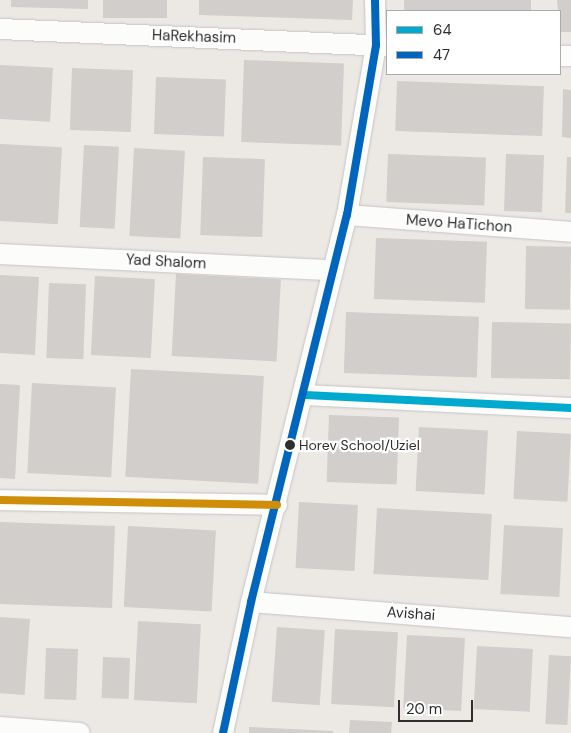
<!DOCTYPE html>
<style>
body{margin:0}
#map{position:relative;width:571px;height:733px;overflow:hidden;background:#ece8e4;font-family:"DM Sans",sans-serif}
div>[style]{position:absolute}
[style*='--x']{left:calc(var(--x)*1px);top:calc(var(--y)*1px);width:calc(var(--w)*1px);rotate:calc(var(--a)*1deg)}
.building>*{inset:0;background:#d1cecb;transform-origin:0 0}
.roads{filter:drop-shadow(0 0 1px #c5c4c5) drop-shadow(0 0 1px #c5c4c5)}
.minor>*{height:20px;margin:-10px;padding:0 10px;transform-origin:10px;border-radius:10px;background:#fcfcfb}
.bus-1>*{height:8px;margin:-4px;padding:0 4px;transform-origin:4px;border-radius:4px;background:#00a9ce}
.bus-2>*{height:8px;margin:-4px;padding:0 4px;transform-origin:4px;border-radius:4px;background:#0065bd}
.bus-3>*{height:8px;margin:-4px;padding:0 4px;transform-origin:4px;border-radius:4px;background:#cf8e09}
.dots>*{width:14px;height:14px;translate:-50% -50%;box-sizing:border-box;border:2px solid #fff;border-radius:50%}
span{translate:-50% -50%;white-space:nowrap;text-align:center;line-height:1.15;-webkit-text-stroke:4.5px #fff;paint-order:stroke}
.bus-label{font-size:14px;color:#2e2e2e}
.left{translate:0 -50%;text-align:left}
.street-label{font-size:15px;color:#2e2e2e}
.legend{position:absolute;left:386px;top:10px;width:175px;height:65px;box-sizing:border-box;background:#fff;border:1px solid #ababab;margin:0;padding:6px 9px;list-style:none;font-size:15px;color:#2e2e2e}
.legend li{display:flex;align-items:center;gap:10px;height:25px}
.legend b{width:25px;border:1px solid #ababab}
.scale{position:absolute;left:398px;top:700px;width:75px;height:22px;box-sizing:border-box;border:2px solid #2e2e2e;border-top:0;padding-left:6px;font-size:15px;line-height:18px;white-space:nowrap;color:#2e2e2e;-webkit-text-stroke:4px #fff;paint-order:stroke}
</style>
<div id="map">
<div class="building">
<i style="clip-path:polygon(11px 0,88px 0,88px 9px,11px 7px)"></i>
<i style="left:103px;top:0;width:64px;height:18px"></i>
<i style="clip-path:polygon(199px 0,353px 0,352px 20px,199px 15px)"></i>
<i style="left:404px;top:0;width:127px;height:11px"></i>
<i style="clip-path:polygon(557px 0,571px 0,571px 32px,560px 32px)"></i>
<i style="left:244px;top:60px;width:100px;height:82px;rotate:2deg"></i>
<i style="left:0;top:65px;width:53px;height:54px;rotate:3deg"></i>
<i style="left:72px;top:68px;width:61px;height:62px;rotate:2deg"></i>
<i style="left:156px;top:77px;width:70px;height:57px;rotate:2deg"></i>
<i style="left:397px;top:81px;width:147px;height:50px;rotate:2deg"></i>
<i style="clip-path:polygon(563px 89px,571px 90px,571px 138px,562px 137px)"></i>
<i style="left:0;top:144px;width:62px;height:77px;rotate:3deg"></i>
<i style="left:84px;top:145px;width:35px;height:82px;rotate:3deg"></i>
<i style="left:134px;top:148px;width:51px;height:88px;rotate:3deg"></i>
<i style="left:388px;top:154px;width:98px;height:48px;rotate:2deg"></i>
<i style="left:506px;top:154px;width:38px;height:57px;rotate:2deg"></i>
<i style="left:203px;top:157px;width:62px;height:78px;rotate:2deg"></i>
<i style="clip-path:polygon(567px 157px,571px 157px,571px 213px,565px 213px)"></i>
<i style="left:376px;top:238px;width:111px;height:61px;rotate:2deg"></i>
<i style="left:526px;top:246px;width:45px;height:63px;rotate:1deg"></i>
<i style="left:176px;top:274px;width:105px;height:82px;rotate:3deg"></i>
<i style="left:0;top:275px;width:39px;height:78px;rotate:3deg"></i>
<i style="left:95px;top:276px;width:60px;height:79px;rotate:3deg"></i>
<i style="left:49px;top:283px;width:37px;height:75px;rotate:2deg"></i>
<i style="left:346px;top:312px;width:133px;height:61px;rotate:2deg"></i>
<i style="left:492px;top:322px;width:79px;height:56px;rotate:1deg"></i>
<i style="left:131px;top:369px;width:133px;height:108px;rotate:3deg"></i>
<i style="left:32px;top:383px;width:84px;height:90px;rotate:3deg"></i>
<i style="clip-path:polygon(0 384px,20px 385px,15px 479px,0 478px)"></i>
<i style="left:329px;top:415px;width:70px;height:67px;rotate:2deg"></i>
<i style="left:419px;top:427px;width:69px;height:64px;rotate:3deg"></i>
<i style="left:517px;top:431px;width:54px;height:68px;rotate:3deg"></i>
<i style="left:299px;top:502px;width:59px;height:66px;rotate:3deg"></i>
<i style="left:377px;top:508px;width:115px;height:66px;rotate:3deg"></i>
<i style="left:0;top:522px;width:115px;height:82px;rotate:2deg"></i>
<i style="left:504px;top:525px;width:59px;height:69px;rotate:3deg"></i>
<i style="left:128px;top:526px;width:88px;height:81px;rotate:3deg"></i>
<i style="left:0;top:617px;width:30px;height:76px;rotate:4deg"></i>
<i style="left:138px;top:621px;width:63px;height:79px;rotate:3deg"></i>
<i style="left:277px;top:627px;width:48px;height:75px;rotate:4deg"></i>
<i style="left:335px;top:629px;width:63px;height:75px;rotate:3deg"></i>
<i style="left:407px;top:635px;width:58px;height:73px;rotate:3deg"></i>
<i style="left:477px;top:646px;width:56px;height:63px;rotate:3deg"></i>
<i style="left:46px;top:648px;width:32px;height:51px;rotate:2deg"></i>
<i style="left:549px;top:655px;width:22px;height:69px;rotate:3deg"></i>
<i style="left:103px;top:657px;width:27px;height:41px;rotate:2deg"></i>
<i style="clip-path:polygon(350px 720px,392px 722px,391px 733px,349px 733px)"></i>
<i style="clip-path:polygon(249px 727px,333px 731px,333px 733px,249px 733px)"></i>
</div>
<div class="roads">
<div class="minor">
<i style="--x:0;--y:29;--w:387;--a:2.5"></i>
<i style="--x:560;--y:56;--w:11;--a:0"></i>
<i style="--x:347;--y:215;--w:225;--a:4.3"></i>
<i style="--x:0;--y:254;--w:332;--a:2.8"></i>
<i style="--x:304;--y:395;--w:267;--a:2.8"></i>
<i style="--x:0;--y:500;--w:277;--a:1"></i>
<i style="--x:251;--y:602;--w:321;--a:4.5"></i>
<i style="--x:0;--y:727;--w:80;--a:4.3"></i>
<i style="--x:223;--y:733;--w:134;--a:-77.9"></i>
<i style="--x:251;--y:602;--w:399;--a:-76.1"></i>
<i style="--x:347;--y:215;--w:172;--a:-80.3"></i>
<i style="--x:376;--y:45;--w:45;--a:-91.3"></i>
</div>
</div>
<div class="bus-1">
<i style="--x:304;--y:395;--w:267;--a:2.8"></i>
</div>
<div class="bus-2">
<i style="--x:223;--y:733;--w:134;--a:-77.9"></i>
<i style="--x:251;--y:602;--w:399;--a:-76.1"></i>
<i style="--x:347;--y:215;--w:172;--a:-80.3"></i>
<i style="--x:376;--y:45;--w:45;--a:-91.3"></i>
</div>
<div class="bus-3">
<i style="--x:0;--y:500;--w:277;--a:1"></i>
</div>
<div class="dots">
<i style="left:290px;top:445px;background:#2e2e2e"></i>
</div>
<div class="bus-label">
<span class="left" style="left:299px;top:445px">Horev School/Uziel</span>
</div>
<div class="street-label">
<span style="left:194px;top:37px;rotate:2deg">HaRekhasim</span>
<span style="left:459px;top:224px;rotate:4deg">Mevo HaTichon</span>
<span style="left:166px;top:262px;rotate:3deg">Yad Shalom</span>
<span style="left:411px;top:614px;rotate:4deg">Avishai</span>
</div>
<ul class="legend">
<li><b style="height:6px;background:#00a9ce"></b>64</li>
<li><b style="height:6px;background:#0065bd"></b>47</li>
</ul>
<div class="scale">20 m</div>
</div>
